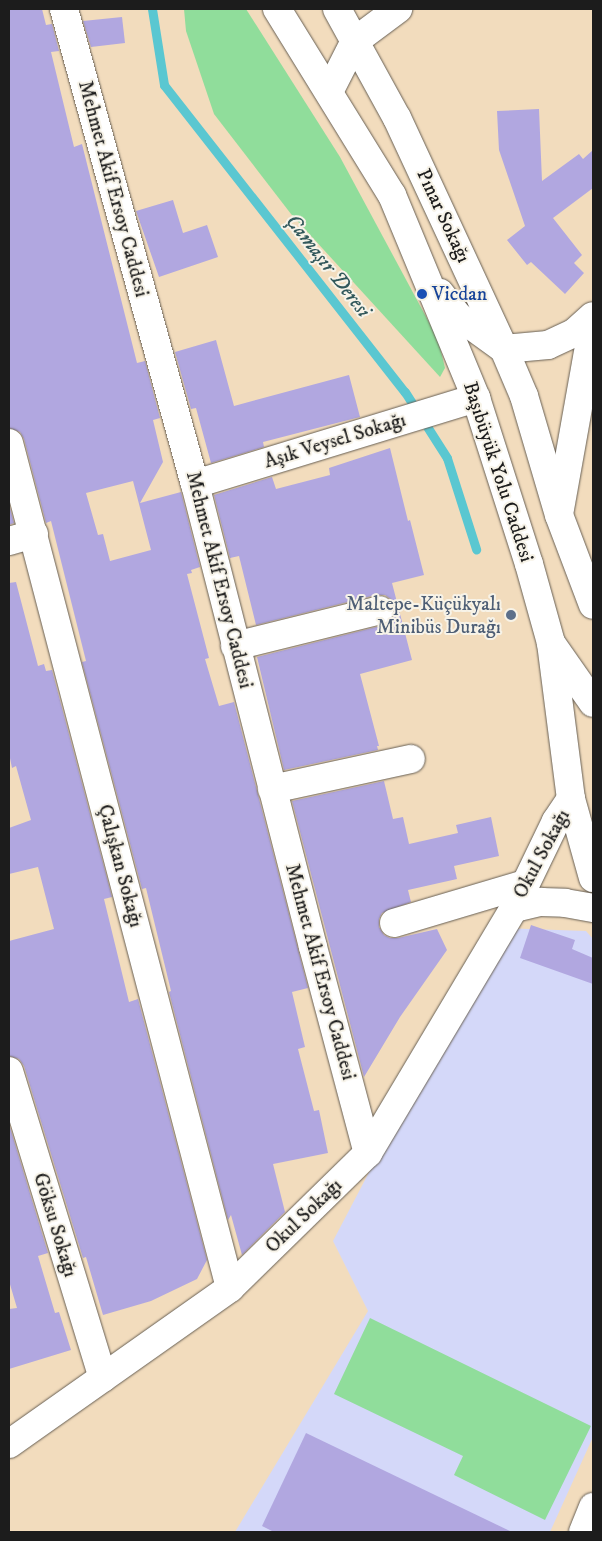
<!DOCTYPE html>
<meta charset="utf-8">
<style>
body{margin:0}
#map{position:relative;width:602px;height:1541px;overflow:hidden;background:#f2dcbd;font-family:"IM FELL DW Pica",serif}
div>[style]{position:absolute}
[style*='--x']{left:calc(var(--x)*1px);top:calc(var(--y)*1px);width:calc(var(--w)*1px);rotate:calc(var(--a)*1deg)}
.built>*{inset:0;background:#d4d8f9}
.green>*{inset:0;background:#90dd9b}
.stream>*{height:9px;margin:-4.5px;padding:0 4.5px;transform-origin:4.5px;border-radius:4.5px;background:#5ac7d1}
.building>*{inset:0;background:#b1a7e0}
.roads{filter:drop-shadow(0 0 1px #675f54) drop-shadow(0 0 1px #675f54)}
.minor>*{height:28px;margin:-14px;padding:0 14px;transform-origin:14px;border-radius:14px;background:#fff}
.major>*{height:28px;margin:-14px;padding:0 14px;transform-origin:14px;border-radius:14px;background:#fff}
.dots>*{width:14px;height:14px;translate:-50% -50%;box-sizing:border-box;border:2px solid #f7f3e8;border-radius:50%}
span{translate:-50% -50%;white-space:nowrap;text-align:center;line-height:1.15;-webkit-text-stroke:4px #f7f3e8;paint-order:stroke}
.street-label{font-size:20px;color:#1c1c1c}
.transit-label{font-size:20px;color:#164399}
.left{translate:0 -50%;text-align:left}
.service-label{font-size:20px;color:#4e5e75}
.right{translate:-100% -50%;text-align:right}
.water-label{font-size:21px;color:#32585b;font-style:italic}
.frame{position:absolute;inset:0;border:10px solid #1c1c1c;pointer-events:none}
</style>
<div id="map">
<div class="built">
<i style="clip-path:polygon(497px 928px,586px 931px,593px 939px,593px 1437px,550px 1532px,235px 1532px,368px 1311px,333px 1241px)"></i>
</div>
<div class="green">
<i style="clip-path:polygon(184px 9px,246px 9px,340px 157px,438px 339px,445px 368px,440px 377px,291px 214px,214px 114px,186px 31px)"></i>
<i style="clip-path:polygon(370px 1318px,591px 1426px,545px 1520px,454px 1475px,463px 1456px,334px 1394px)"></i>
</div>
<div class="stream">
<i style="--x:152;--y:9;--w:77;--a:81"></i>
<i style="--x:164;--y:85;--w:390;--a:51.9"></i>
<i style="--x:405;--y:392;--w:78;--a:57.5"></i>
<i style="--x:447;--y:458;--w:96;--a:72.3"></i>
</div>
<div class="building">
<i style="clip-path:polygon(evenodd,9px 9px,42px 9px,46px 25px,52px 24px,59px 51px,51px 52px,74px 147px,82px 144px,137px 363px,145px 361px,160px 418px,153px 420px,163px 462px,140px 503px,181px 492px,200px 567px,191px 570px,192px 573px,187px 574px,209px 658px,205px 659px,219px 706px,234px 702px,308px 988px,292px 992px,305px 1047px,298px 1049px,314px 1111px,319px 1110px,328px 1153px,273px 1164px,285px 1212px,242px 1255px,231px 1215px,228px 1220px,169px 992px,171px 991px,146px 888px,142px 889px,82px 662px,86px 661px,51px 521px,46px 523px,24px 439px,20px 432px,9px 428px,9px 9px,133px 481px,151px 550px,110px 561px,103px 534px,98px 535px,86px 493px,133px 481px)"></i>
<i style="clip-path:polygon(122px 17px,125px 43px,91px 47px,83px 21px)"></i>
<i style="clip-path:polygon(539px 109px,542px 181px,579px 154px,583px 159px,593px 150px,593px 188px,553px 218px,582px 255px,574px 263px,584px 273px,565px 294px,531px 262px,527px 265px,507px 240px,525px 226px,499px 150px,497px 111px)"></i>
<i style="clip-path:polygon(173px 200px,183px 233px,207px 225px,218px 257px,159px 277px,136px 211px)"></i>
<i style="clip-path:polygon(216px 340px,234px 406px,349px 375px,360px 417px,263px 442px,264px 447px,211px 463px,196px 408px,191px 409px,175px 352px)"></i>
<i style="clip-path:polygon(390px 448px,408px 521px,410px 520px,424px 575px,392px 583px,412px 660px,360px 674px,379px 746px,377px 746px,378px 750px,284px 770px,257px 657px,384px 625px,390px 622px,395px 615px,395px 606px,392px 600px,385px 595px,376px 595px,256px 625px,239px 556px,230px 558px,214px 495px,272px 477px,276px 489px,330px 475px,329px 468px)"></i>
<i style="clip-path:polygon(9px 504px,14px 523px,9px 525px)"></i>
<i style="clip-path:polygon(16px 582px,38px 666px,44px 664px,46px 671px,52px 670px,112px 897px,104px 899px,129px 1002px,138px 999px,207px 1260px,197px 1279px,151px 1301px,103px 1315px,86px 1257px,83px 1258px,24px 1066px,19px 1059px,9px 1056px,9px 941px,54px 929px,38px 867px,9px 874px,9px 828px,31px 820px,16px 766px,12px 768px,9px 753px,9px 583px)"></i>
<i style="clip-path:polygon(384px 781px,393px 819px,403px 817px,409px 844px,458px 833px,456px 825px,491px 817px,499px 856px,454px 866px,457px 879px,408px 890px,411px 902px,382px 913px,379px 919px,379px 927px,384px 935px,390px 938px,398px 938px,437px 929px,447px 950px,400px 1017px,364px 1077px,292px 801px)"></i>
<i style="clip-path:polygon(531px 925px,575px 940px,572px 949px,593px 958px,593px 984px,520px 958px)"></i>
<i style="clip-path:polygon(9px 1124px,48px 1253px,38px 1256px,55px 1313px,59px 1312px,71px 1350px,9px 1369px,9px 1309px,17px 1308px,9px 1281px)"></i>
<i style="clip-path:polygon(306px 1433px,512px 1532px,274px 1532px,262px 1526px)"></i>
</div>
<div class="roads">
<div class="minor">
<i style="--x:64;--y:9;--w:493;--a:74.6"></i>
<i style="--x:195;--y:484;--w:478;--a:75.7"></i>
<i style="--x:313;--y:947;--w:213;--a:75.1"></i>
<i style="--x:9;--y:443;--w:873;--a:75.34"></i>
<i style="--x:195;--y:484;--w:294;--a:-17"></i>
<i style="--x:9;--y:541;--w:26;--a:-16"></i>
<i style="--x:551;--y:643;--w:73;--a:55"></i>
<i style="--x:235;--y:646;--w:149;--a:-13.9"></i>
<i style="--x:272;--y:789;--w:142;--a:-12.2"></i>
<i style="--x:514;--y:908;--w:28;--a:-13"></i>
<i style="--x:541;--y:902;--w:24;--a:2"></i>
<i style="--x:565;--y:903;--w:28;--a:10"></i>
<i style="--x:394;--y:923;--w:137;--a:-16.6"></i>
<i style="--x:9;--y:1071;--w:321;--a:73"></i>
<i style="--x:9;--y:1444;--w:271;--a:-35.2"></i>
<i style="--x:230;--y:1288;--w:193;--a:-44.4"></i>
<i style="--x:368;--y:1153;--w:285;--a:-59.2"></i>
<i style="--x:514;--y:908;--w:97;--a:-64.2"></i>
<i style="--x:556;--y:821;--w:27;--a:-56"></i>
</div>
<div class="major">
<i style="--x:277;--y:9;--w:219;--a:58.3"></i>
<i style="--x:392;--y:195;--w:220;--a:67.5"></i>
<i style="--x:476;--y:398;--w:174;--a:72.3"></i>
<i style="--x:529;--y:564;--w:82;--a:74.4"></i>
<i style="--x:551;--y:643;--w:157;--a:82.7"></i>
<i style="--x:571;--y:799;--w:82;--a:74.4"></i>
<i style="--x:337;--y:9;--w:124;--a:61.2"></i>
<i style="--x:397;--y:118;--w:255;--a:65.1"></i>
<i style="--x:504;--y:349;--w:51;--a:66.9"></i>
<i style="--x:524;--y:396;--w:124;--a:73.6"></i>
<i style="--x:559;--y:515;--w:96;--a:69.3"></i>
<i style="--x:329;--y:92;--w:57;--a:-63"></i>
<i style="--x:355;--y:41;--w:54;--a:-36.7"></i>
<i style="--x:440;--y:293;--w:29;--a:52"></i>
<i style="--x:458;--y:316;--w:57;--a:35.7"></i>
<i style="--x:504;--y:349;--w:44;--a:-5.2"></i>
<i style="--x:548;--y:345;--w:29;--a:-25"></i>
<i style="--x:574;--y:333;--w:25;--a:-42"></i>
<i style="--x:560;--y:509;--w:188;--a:-79.9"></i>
<i style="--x:583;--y:1532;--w:27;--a:-68"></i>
</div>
</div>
<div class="dots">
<i style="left:422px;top:294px;background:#1a4fb4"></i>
<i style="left:511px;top:615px;background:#5c6f8a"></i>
</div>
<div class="street-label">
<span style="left:113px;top:189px;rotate:75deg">Mehmet Akif Ersoy Caddesi</span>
<span style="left:443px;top:216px;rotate:65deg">Pınar Sokağı</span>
<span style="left:335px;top:441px;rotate:-17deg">Aşık Veysel Sokağı</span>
<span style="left:498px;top:472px;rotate:72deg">Başıbüyük Yolu Caddesi</span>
<span style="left:219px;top:580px;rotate:76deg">Mehmet Akif Ersoy Caddesi</span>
<span style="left:542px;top:854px;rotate:-62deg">Okul Sokağı</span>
<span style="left:120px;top:866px;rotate:75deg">Çalışkan Sokağı</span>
<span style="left:320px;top:972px;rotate:75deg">Mehmet Akif Ersoy Caddesi</span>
<span style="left:304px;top:1216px;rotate:-44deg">Okul Sokağı</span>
<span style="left:55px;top:1225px;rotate:73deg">Göksu Sokağı</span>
</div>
<div class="transit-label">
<span class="left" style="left:432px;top:294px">Vicdan</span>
</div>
<div class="service-label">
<span class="right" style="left:501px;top:616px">Maltepe-Küçükyalı<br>Minibüs Durağı</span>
</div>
<div class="water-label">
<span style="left:328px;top:266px;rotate:52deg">Çamaşır Deresi</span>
</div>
<div class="frame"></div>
</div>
